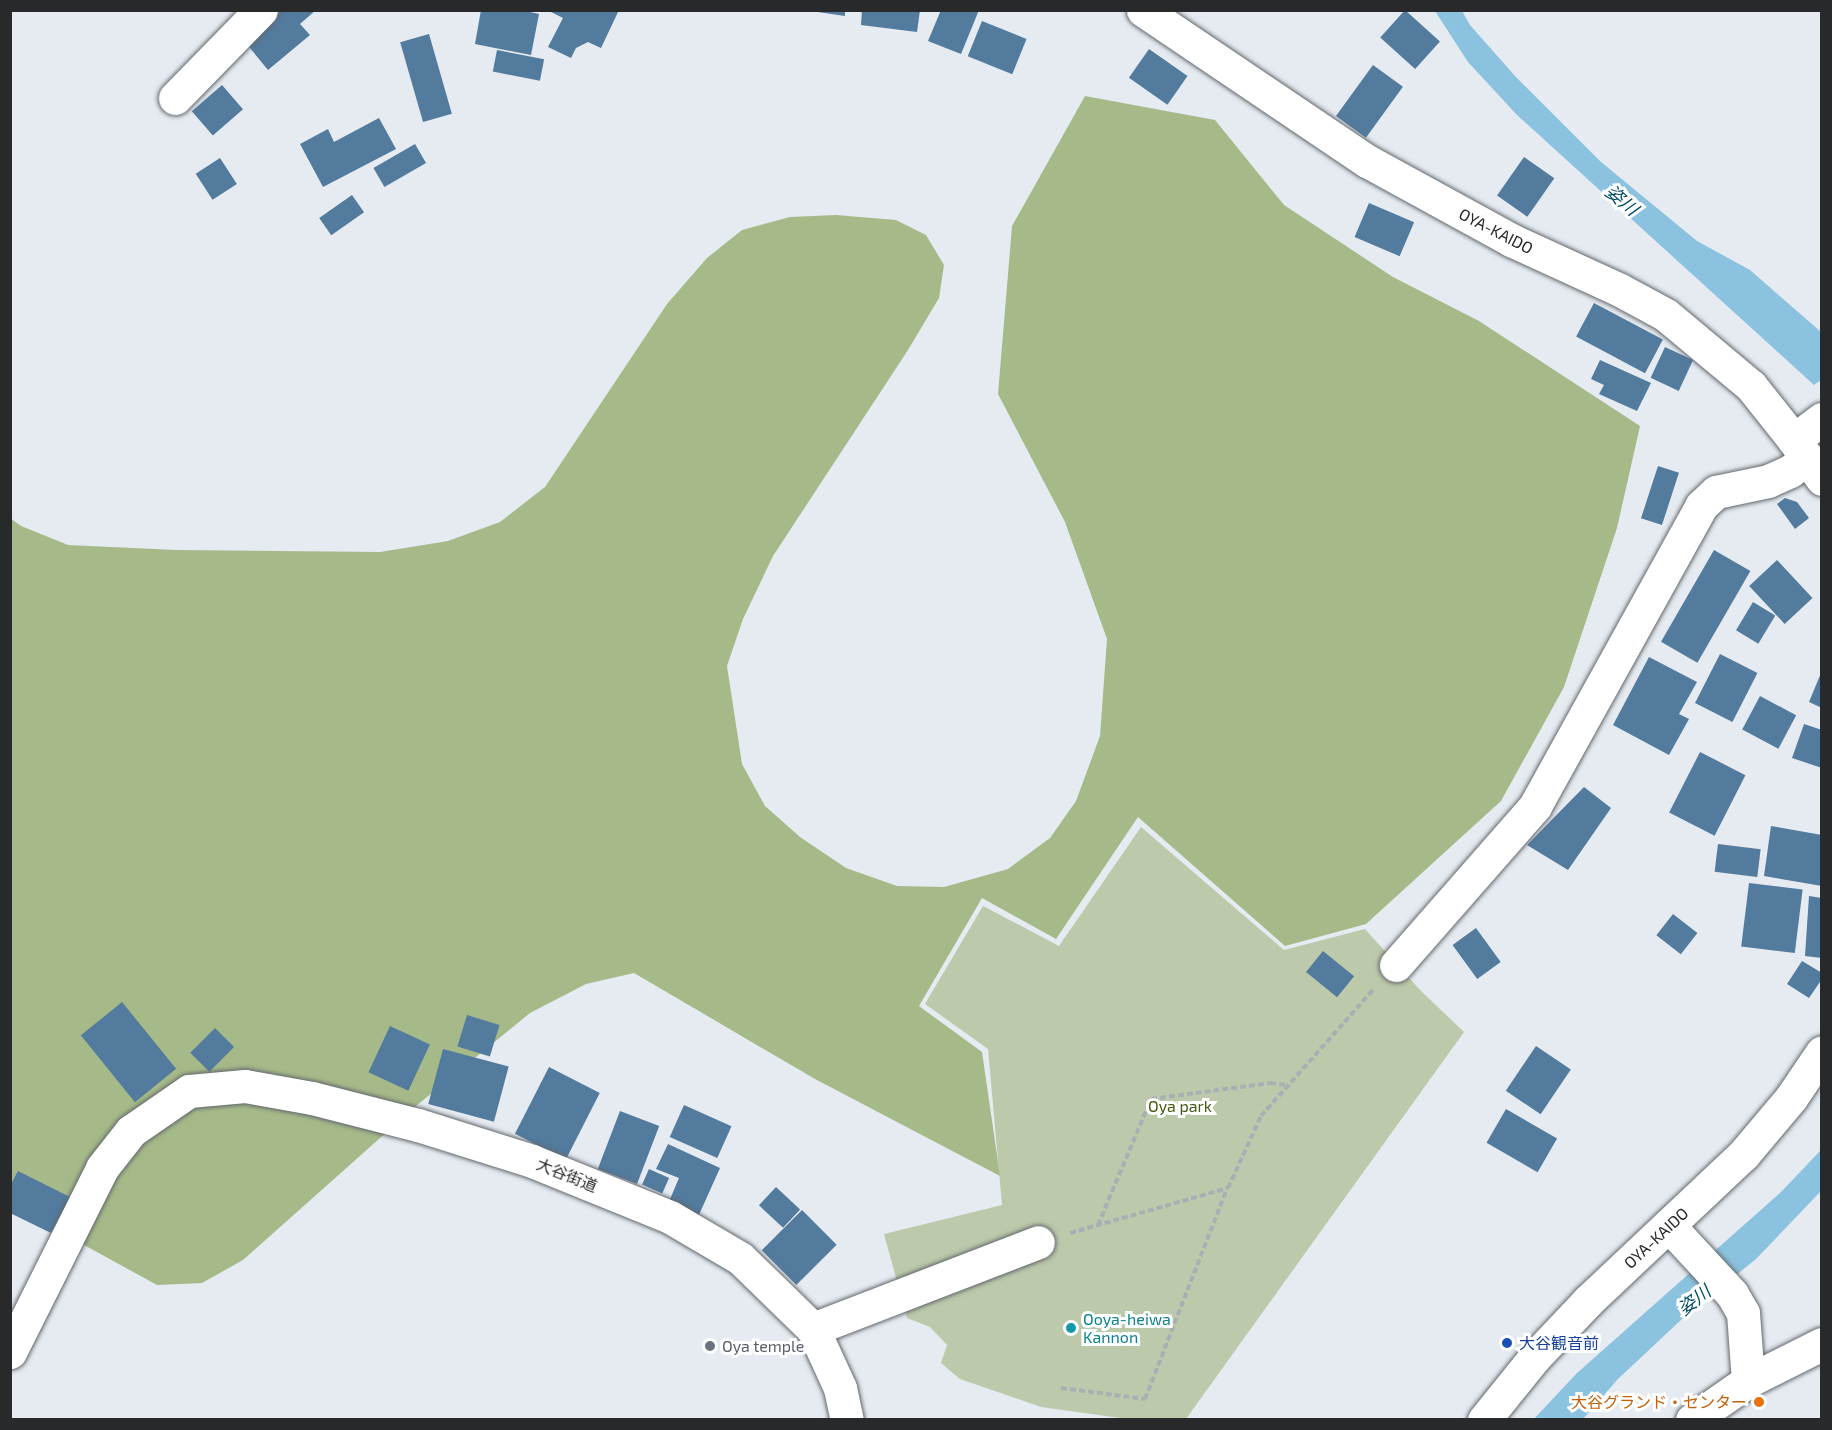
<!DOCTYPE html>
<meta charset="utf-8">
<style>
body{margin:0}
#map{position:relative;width:1832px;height:1430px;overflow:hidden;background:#e5ebf1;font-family:"Exo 2","Noto Sans JP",sans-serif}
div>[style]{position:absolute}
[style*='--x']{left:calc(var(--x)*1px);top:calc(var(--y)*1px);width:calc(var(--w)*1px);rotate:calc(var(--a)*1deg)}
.green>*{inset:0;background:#bcc9aa}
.forest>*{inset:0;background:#a6ba89}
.water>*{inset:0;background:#8bc2df}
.building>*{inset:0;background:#527b9e;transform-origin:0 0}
.path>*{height:4px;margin-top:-2px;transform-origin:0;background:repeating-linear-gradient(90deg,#aaafb4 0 6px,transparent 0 9px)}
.roads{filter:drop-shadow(0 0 2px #63686d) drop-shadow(0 0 2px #63686d)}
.minor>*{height:33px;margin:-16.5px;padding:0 16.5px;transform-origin:16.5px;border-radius:16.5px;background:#fff}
.major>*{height:33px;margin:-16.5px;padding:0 16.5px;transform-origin:16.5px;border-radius:16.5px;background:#fff}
.dots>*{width:16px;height:16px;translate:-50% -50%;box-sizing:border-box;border:3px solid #fff;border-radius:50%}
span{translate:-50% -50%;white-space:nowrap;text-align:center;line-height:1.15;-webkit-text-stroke:6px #fff;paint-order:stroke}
.street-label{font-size:16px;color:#27292b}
.park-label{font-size:16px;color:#455c12}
.culture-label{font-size:16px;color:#0d838f}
.left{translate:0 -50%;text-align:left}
.transit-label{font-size:16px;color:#164399}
.worship-label{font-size:16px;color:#5b616d}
.food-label{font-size:16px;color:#c56008}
.right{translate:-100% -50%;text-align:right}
.water-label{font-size:18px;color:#004c69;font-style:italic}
.frame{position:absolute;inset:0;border:12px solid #27292b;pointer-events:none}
</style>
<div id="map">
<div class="green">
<i style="clip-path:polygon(1141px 827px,1284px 950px,1365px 929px,1420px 990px,1464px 1032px,1186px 1419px,1127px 1419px,1041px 1407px,960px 1379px,941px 1363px,947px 1345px,930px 1327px,907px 1318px,884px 1234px,1002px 1205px,988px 1049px,925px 1004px,983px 906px,1059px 946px)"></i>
</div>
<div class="forest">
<i style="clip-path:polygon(1085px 96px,1215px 120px,1284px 205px,1393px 277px,1479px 321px,1640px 426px,1617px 528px,1564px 687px,1501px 801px,1366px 924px,1285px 946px,1138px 817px,1056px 939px,982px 898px,919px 1006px,982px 1052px,1000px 1176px,815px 1079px,634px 973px,586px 984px,530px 1013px,416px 1106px,243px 1260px,202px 1283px,157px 1285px,11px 1205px,10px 518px,21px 526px,68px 545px,176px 550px,380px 552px,448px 541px,500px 522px,545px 487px,667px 304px,707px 258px,742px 230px,790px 217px,836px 215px,896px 220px,926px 235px,944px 265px,939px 298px,908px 350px,773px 556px,743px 619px,727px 666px,742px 764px,765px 806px,800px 837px,846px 868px,897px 886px,944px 887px,1008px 869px,1050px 838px,1076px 801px,1100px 736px,1107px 639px,1065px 522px,998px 394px,1012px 226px)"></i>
</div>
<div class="water">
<i style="clip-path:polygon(1435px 11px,1462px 11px,1470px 25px,1515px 76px,1601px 162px,1697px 241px,1750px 270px,1821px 332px,1821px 380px,1814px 385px,1517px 115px,1468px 62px)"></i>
<i style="clip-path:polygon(1821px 1150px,1821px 1191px,1756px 1259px,1682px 1319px,1618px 1379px,1583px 1419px,1533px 1420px,1576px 1374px,1781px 1192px)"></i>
</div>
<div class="building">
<i style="clip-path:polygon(273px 10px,316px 10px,300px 24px,310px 35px,268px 70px,241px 37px)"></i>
<i style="clip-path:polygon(481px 10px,521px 10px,539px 14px,531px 55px,475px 44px)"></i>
<i style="clip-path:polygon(547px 10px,619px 10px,601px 48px,588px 42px,576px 48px,571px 58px,548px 47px,563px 18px)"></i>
<i style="clip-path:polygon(804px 10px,845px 10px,845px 16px)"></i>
<i style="clip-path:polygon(862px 10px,920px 10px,917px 32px,861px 25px)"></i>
<i style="clip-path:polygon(941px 10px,979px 10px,961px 54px,928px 41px)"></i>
<i style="left:1405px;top:10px;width:47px;height:37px;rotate:42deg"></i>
<i style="left:982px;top:21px;width:48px;height:38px;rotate:22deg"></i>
<i style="left:429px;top:34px;width:83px;height:30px;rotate:74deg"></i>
<i style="left:1149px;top:49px;width:47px;height:35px;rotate:35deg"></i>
<i style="left:497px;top:50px;width:48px;height:22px;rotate:11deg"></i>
<i style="left:1373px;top:65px;width:37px;height:63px;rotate:36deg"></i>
<i style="left:222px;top:85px;width:32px;height:40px;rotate:49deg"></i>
<i style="clip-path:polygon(379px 118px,396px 149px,323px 187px,300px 144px,328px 129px,334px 142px)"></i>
<i style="left:415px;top:144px;width:22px;height:48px;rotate:60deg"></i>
<i style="left:1524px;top:157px;width:37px;height:47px;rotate:35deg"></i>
<i style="left:220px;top:158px;width:31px;height:29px;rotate:57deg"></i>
<i style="left:352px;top:195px;width:21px;height:40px;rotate:55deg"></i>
<i style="left:1369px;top:203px;width:49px;height:37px;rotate:23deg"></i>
<i style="left:1594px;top:303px;width:78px;height:38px;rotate:28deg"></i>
<i style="left:1665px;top:347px;width:31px;height:34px;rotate:25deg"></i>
<i style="clip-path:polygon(1600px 360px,1651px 383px,1637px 411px,1599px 394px,1604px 385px,1591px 379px)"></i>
<i style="left:1658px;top:466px;width:22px;height:55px;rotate:18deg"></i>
<i style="clip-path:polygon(1785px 498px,1797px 502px,1809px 518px,1795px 529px,1777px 504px)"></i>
<i style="left:1714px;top:550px;width:42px;height:106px;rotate:30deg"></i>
<i style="left:1777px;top:560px;width:52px;height:38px;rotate:47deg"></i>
<i style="left:1753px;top:602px;width:26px;height:33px;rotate:31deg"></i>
<i style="left:1720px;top:654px;width:42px;height:55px;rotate:27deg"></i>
<i style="clip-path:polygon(1649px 657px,1697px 682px,1679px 714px,1689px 719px,1669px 755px,1613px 725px)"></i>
<i style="clip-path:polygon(1821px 673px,1822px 673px,1822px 708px,1809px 702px)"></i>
<i style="left:1760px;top:696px;width:41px;height:38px;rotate:28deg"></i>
<i style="clip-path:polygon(1804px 724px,1822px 730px,1822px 768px,1792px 758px)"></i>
<i style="left:1700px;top:752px;width:51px;height:68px;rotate:27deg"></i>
<i style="clip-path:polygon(1584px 787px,1611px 808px,1568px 870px,1527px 845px)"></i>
<i style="clip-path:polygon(1771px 826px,1822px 835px,1822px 886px,1764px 876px)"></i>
<i style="left:1718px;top:844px;width:43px;height:28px;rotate:7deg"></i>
<i style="left:1749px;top:883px;width:54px;height:64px;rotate:7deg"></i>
<i style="clip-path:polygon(1809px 896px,1822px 898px,1822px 958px,1805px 956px)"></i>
<i style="left:1673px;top:914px;width:31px;height:27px;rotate:38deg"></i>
<i style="left:1476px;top:928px;width:42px;height:29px;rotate:54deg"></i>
<i style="left:1323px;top:951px;width:40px;height:27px;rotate:39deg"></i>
<i style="clip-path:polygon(1802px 961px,1822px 973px,1822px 979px,1809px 998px,1787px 984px)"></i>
<i style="left:122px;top:1002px;width:86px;height:53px;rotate:51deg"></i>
<i style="left:467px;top:1015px;width:34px;height:33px;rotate:17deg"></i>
<i style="left:390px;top:1026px;width:44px;height:51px;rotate:25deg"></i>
<i style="left:215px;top:1028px;width:27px;height:35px;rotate:45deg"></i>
<i style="left:1536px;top:1046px;width:42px;height:54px;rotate:34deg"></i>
<i style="left:443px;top:1049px;width:68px;height:57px;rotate:15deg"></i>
<i style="left:549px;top:1067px;width:57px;height:75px;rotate:27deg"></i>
<i style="left:684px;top:1105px;width:52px;height:35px;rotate:24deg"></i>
<i style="left:1506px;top:1109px;width:59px;height:39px;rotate:30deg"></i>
<i style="left:620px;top:1111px;width:42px;height:62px;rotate:21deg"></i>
<i style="clip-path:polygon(668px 1144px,720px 1168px,698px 1217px,668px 1204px,679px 1178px,656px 1169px)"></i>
<i style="left:649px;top:1169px;width:22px;height:17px;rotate:24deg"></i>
<i style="clip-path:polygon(18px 1171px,70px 1197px,51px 1233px,10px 1213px,10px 1186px)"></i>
<i style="left:776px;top:1187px;width:33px;height:25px;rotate:43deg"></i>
<i style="left:802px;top:1210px;width:49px;height:57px;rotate:45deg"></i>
</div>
<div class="path">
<i style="--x:1098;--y:1225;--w:137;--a:-67.2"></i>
<i style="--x:1151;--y:1099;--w:120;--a:-7.7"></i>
<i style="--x:1270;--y:1083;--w:16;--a:7"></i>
<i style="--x:1070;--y:1233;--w:164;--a:-15.9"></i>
<i style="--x:1228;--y:1188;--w:79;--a:-65.4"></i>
<i style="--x:1261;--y:1116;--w:169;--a:-48.4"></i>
<i style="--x:1061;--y:1388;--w:85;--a:7.5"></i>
<i style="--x:1145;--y:1399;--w:225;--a:-68.7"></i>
</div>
<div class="roads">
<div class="minor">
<i style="--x:175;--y:98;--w:123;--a:-45.7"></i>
<i style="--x:1794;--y:440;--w:35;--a:-37"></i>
<i style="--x:1396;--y:965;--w:211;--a:-48.8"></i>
<i style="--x:1535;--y:806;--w:343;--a:-61"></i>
<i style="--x:1701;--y:506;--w:21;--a:-43"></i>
<i style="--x:1716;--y:492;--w:53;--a:-11.9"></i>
<i style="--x:1768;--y:481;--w:24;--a:-24"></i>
<i style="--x:1790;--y:471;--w:22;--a:-36"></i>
<i style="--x:1670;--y:1227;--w:91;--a:47.2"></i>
<i style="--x:1732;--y:1294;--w:22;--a:60"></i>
<i style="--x:1743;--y:1313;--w:68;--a:85.8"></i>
<i style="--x:1748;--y:1381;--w:83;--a:-26.6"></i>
<i style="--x:813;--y:1329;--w:241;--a:-21.1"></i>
<i style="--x:10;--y:1352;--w:206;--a:-63.4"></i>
<i style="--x:102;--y:1168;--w:47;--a:-51.9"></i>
<i style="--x:131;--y:1131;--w:70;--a:-34.6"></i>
<i style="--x:189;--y:1091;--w:56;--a:-5.1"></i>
<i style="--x:245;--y:1086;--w:68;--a:10.2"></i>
<i style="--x:312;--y:1098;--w:109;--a:14.3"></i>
<i style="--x:418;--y:1125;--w:120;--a:17.5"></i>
<i style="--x:532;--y:1161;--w:149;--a:22.1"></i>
<i style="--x:670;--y:1217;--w:81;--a:30.4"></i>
<i style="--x:740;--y:1258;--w:102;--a:44.2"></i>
<i style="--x:813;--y:1329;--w:65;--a:65.4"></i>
<i style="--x:840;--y:1388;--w:33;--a:78"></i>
<i style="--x:1692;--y:1420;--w:68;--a:-34.9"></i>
</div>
<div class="major">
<i style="--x:1143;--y:10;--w:270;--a:34"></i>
<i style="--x:1367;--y:161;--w:164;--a:28.7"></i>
<i style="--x:1511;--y:240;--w:120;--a:24.6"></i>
<i style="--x:1620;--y:290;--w:52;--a:28.5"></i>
<i style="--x:1666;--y:315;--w:111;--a:39.9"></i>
<i style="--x:1751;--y:386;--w:69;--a:51.5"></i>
<i style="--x:1794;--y:440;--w:48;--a:54.3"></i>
<i style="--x:1484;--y:1420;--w:80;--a:-51.1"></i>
<i style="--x:1534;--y:1358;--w:79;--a:-46.5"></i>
<i style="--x:1588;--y:1301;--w:213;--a:-43.3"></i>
<i style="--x:1743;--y:1155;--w:75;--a:-49.9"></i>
<i style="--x:1791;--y:1098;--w:55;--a:-56"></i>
</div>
</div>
<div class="dots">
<i style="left:1071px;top:1328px;background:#0f9aa8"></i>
<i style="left:1507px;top:1343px;background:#1a4fb4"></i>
<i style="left:710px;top:1346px;background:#6b7280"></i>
<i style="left:1759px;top:1402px;background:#e8710a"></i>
</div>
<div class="street-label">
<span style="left:1496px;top:231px;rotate:27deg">OYA-KAIDO</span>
<span style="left:567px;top:1175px;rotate:22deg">大谷街道</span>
<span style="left:1656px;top:1238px;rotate:-43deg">OYA-KAIDO</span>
</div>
<div class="park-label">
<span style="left:1180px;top:1106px">Oya park</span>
</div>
<div class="culture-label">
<span class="left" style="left:1083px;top:1328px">Ooya-heiwa<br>Kannon</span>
</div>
<div class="transit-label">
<span class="left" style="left:1519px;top:1343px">大谷観音前</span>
</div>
<div class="worship-label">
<span class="left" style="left:722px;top:1346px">Oya temple</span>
</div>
<div class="food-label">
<span class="right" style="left:1747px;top:1402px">大谷グランド・センター</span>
</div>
<div class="water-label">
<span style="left:1622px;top:200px;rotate:40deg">姿川</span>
<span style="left:1694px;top:1300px;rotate:-38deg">姿川</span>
</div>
<div class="frame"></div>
</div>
